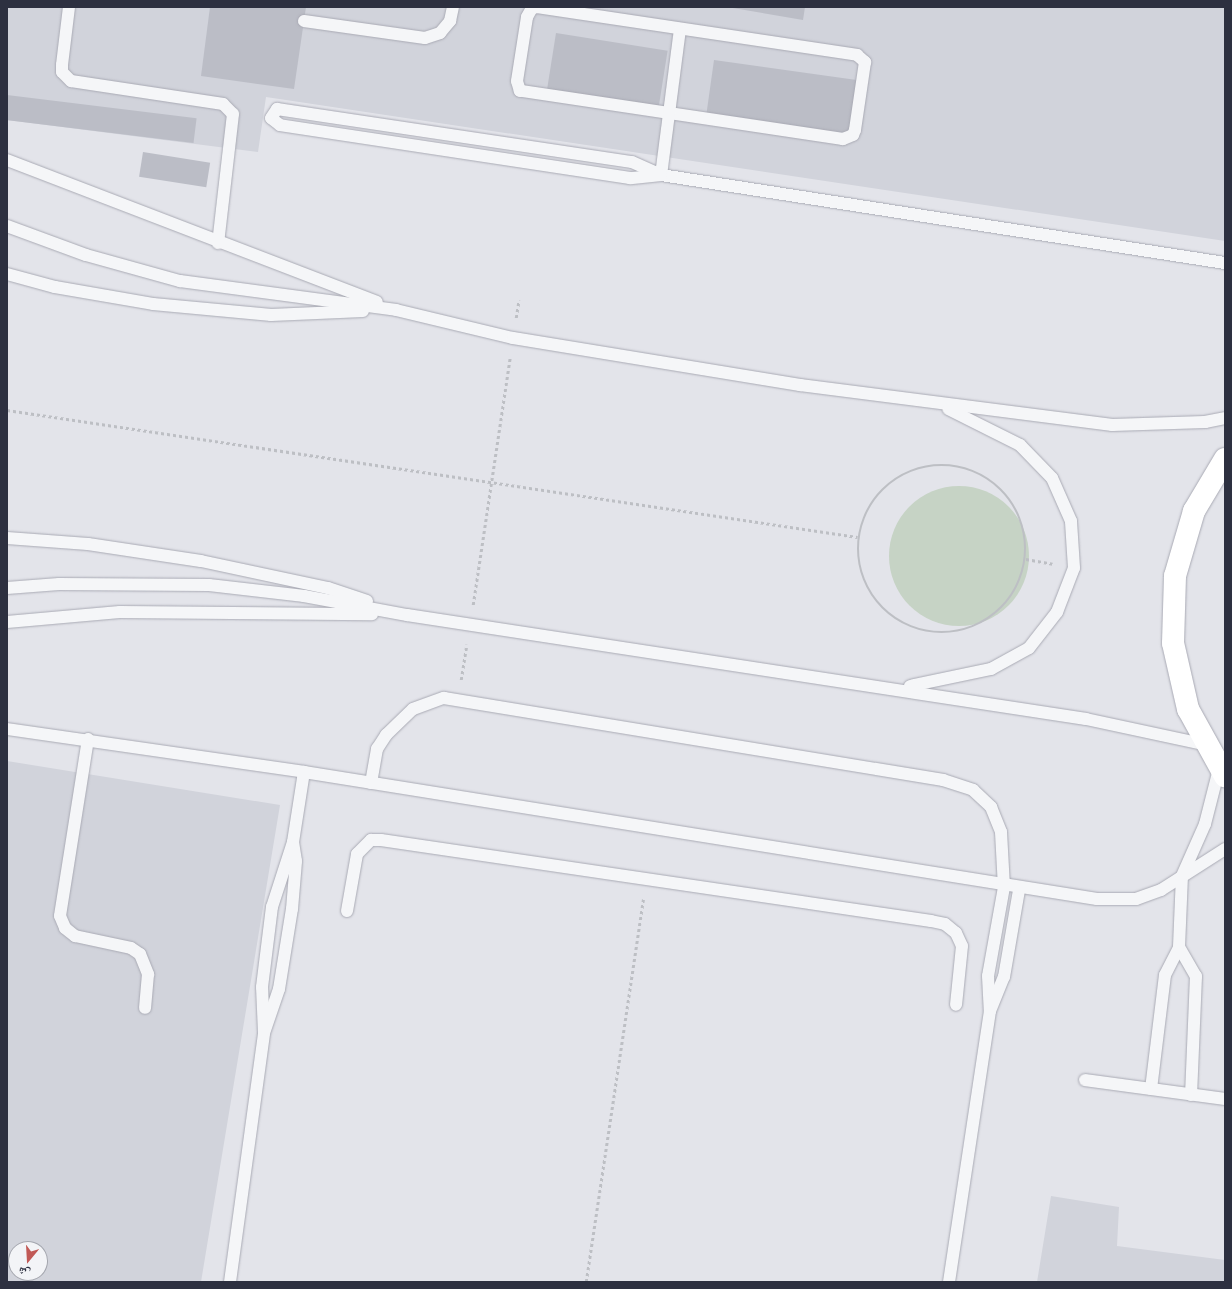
<!DOCTYPE html>
<meta charset="utf-8">
<style>
body{margin:0}
#map{position:relative;width:1232px;height:1289px;overflow:hidden;background:#e3e4ea;font-family:Figtree,"Noto Naskh Arabic",sans-serif}
div>[style]{position:absolute}
[style*='--x']{left:calc(var(--x)*1px);top:calc(var(--y)*1px);width:calc(var(--w)*1px);rotate:calc(var(--a)*1deg)}
.built>*{inset:0;background:#d1d3db}
.green>*{inset:0;background:#c6d3c5}
.round{border-radius:50%}
.building>*{inset:0;background:#bbbdc6;transform-origin:0 0}
.path>*{height:2.5px;margin-top:-1.25px;transform-origin:0;background:repeating-linear-gradient(90deg,#bdbfc4 0 3px,transparent 0 6px)}
.path>.ring{margin:-1.25px;padding:0;box-sizing:content-box;background:none;border:2.5px solid #bdbfc4;border-radius:50%}
.roads{filter:drop-shadow(0 0 1px #a9aab4) drop-shadow(0 0 1px #a9aab4)}
.lane>*{height:12px;margin:-6px;padding:0 6px;transform-origin:6px;border-radius:6px;background:#f5f6f8}
.primary>*{height:22px;margin:-11px;padding:0 11px;transform-origin:11px;border-radius:11px;background:#fff}
span{translate:-50% -50%;white-space:nowrap;text-align:center;line-height:1.15;-webkit-text-stroke:3px #f3f4f7;paint-order:stroke}
.frame{position:absolute;inset:0;border:8px solid #2d3040;pointer-events:none}
.north{position:absolute;left:8px;top:1241px;width:40px;height:40px;box-sizing:border-box;background:#f3f4f7;border:1px solid #a4a6ae;border-radius:50%;rotate:198deg;font-size:11px;font-weight:700;line-height:16px;text-align:center;color:#2d3040}
.north::after{content:'';display:block;margin:auto;width:14px;height:18px;background:#c15956;clip-path:polygon(50% 0,100% 100%,50% 72%,0 100%)}
</style>
<div id="map">
<div class="built">
<i style="clip-path:polygon(7px 7px,1225px 7px,1225px 241px,266px 97px,258px 152px,7px 120px)"></i>
<i style="clip-path:polygon(evenodd,7px 761px,280px 805px,201px 1282px,7px 1282px,7px 761px,16px 1249px,40px 1249px,40px 1273px,16px 1273px,16px 1249px)"></i>
<i style="clip-path:polygon(1051px 1196px,1119px 1207px,1117px 1246px,1225px 1260px,1225px 1282px,1037px 1282px)"></i>
</div>
<div class="green">
<i class="round" style="left:889px;top:486px;width:140px;height:140px"></i>
</div>
<div class="building">
<i style="clip-path:polygon(210px 7px,306px 7px,294px 89px,201px 76px)"></i>
<i style="clip-path:polygon(727px 7px,805px 7px,803px 20px)"></i>
<i style="left:556px;top:33px;width:113px;height:58px;rotate:9deg"></i>
<i style="left:714px;top:60px;width:144px;height:56px;rotate:8deg"></i>
<i style="left:7px;top:95px;width:191px;height:25px;rotate:7deg"></i>
<i style="left:143px;top:152px;width:68px;height:25px;rotate:9deg"></i>
</div>
<div class="path">
<i style="--x:516;--y:318;--w:18;--a:-81"></i>
<i style="--x:7;--y:410;--w:860;--a:8.49"></i>
<i class="ring" style="left:858px;top:465px;width:165.5px;height:165.5px"></i>
<i style="--x:1026;--y:559;--w:27;--a:10"></i>
<i style="--x:473;--y:605;--w:251;--a:-81.5"></i>
<i style="--x:461;--y:680;--w:36;--a:-81"></i>
<i style="--x:586;--y:1282;--w:387;--a:-81.5"></i>
</div>
<div class="roads">
<div class="lane">
<i style="--x:69;--y:7;--w:58;--a:96.9"></i>
<i style="--x:62;--y:65;--w:7;--a:90"></i>
<i style="--x:62;--y:72;--w:13;--a:45"></i>
<i style="--x:71;--y:81;--w:154;--a:8.6"></i>
<i style="--x:223;--y:104;--w:14;--a:45"></i>
<i style="--x:233;--y:114;--w:130;--a:96.6"></i>
<i style="--x:537;--y:7;--w:324;--a:8.5"></i>
<i style="--x:857;--y:55;--w:11;--a:41"></i>
<i style="--x:865;--y:62;--w:69;--a:98.4"></i>
<i style="--x:855;--y:130;--w:5;--a:112"></i>
<i style="--x:853;--y:135;--w:11;--a:158"></i>
<i style="--x:843;--y:139;--w:327;--a:-171.5"></i>
<i style="--x:520;--y:91;--w:10;--a:-107"></i>
<i style="--x:517;--y:81;--w:65;--a:-81.1"></i>
<i style="--x:527;--y:17;--w:10;--a:-61"></i>
<i style="--x:532;--y:8;--w:5;--a:-11"></i>
<i style="--x:304;--y:21;--w:122;--a:8"></i>
<i style="--x:425;--y:38;--w:16;--a:-18"></i>
<i style="--x:440;--y:33;--w:16;--a:-50"></i>
<i style="--x:450;--y:21;--w:14;--a:-78"></i>
<i style="--x:680;--y:29;--w:147;--a:97.4"></i>
<i style="--x:661;--y:175;--w:571;--a:8.87"></i>
<i style="--x:277;--y:109;--w:359;--a:8.5"></i>
<i style="--x:632;--y:162;--w:32;--a:24"></i>
<i style="--x:661;--y:175;--w:31;--a:174"></i>
<i style="--x:630;--y:178;--w:354;--a:-171.4"></i>
<i style="--x:280;--y:125;--w:11;--a:-142"></i>
<i style="--x:271;--y:118;--w:11;--a:-56"></i>
<i style="--x:7;--y:160;--w:396;--a:21"></i>
<i style="--x:7;--y:226;--w:84;--a:20.2"></i>
<i style="--x:86;--y:255;--w:98;--a:15.5"></i>
<i style="--x:180;--y:281;--w:218;--a:7.6"></i>
<i style="--x:396;--y:310;--w:120;--a:13.5"></i>
<i style="--x:513;--y:338;--w:291;--a:9.3"></i>
<i style="--x:800;--y:385;--w:315;--a:7.3"></i>
<i style="--x:1112;--y:425;--w:93;--a:-1.8"></i>
<i style="--x:1205;--y:422;--w:20;--a:-11"></i>
<i style="--x:7;--y:274;--w:50;--a:15.2"></i>
<i style="--x:55;--y:287;--w:99;--a:9.8"></i>
<i style="--x:153;--y:304;--w:119;--a:5.3"></i>
<i style="--x:271;--y:315;--w:92;--a:-2.5"></i>
<i style="--x:7;--y:538;--w:81;--a:4.2"></i>
<i style="--x:88;--y:544;--w:114;--a:8.6"></i>
<i style="--x:201;--y:561;--w:130;--a:12"></i>
<i style="--x:328;--y:588;--w:41;--a:18.4"></i>
<i style="--x:7;--y:588;--w:52;--a:-4.4"></i>
<i style="--x:59;--y:584;--w:150;--a:0.4"></i>
<i style="--x:209;--y:585;--w:96;--a:6.6"></i>
<i style="--x:304;--y:596;--w:105;--a:10.5"></i>
<i style="--x:407;--y:615;--w:687;--a:8.71"></i>
<i style="--x:1086;--y:719;--w:124;--a:12.1"></i>
<i style="--x:7;--y:622;--w:113;--a:-5.1"></i>
<i style="--x:120;--y:612;--w:252;--a:0.5"></i>
<i style="--x:910;--y:686;--w:83;--a:-11.9"></i>
<i style="--x:991;--y:669;--w:43;--a:-28.9"></i>
<i style="--x:1029;--y:648;--w:46;--a:-52.1"></i>
<i style="--x:1057;--y:612;--w:47;--a:-68.9"></i>
<i style="--x:1074;--y:568;--w:47;--a:-93.7"></i>
<i style="--x:1071;--y:521;--w:47;--a:-113.8"></i>
<i style="--x:1052;--y:478;--w:46;--a:-134.1"></i>
<i style="--x:1020;--y:445;--w:80;--a:-153.4"></i>
<i style="--x:7;--y:729;--w:300;--a:8.2"></i>
<i style="--x:304;--y:772;--w:803;--a:9.1"></i>
<i style="--x:1097;--y:899;--w:39;--a:0"></i>
<i style="--x:1136;--y:899;--w:27;--a:-20"></i>
<i style="--x:1161;--y:890;--w:76;--a:-32.6"></i>
<i style="--x:88;--y:739;--w:179;--a:99"></i>
<i style="--x:60;--y:916;--w:13;--a:67"></i>
<i style="--x:65;--y:928;--w:13;--a:39"></i>
<i style="--x:75;--y:936;--w:57;--a:12.1"></i>
<i style="--x:131;--y:948;--w:11;--a:34"></i>
<i style="--x:140;--y:954;--w:22;--a:68"></i>
<i style="--x:148;--y:974;--w:34;--a:95"></i>
<i style="--x:371;--y:783;--w:35;--a:-80"></i>
<i style="--x:377;--y:749;--w:17;--a:-57"></i>
<i style="--x:386;--y:735;--w:37;--a:-44"></i>
<i style="--x:413;--y:709;--w:33;--a:-20"></i>
<i style="--x:444;--y:698;--w:506;--a:9.33"></i>
<i style="--x:943;--y:780;--w:32;--a:18"></i>
<i style="--x:973;--y:790;--w:25;--a:43"></i>
<i style="--x:991;--y:807;--w:27;--a:68"></i>
<i style="--x:1001;--y:832;--w:55;--a:86.9"></i>
<i style="--x:1004;--y:887;--w:90;--a:100.2"></i>
<i style="--x:988;--y:976;--w:35;--a:87"></i>
<i style="--x:990;--y:1011;--w:274;--a:98.6"></i>
<i style="--x:347;--y:911;--w:58;--a:-80"></i>
<i style="--x:357;--y:854;--w:20;--a:-45"></i>
<i style="--x:371;--y:840;--w:10;--a:0"></i>
<i style="--x:381;--y:840;--w:556;--a:8.38"></i>
<i style="--x:931;--y:921;--w:14;--a:12"></i>
<i style="--x:945;--y:924;--w:14;--a:39"></i>
<i style="--x:956;--y:933;--w:14;--a:65"></i>
<i style="--x:962;--y:946;--w:59;--a:95.8"></i>
<i style="--x:1179;--y:947;--w:34;--a:60"></i>
<i style="--x:1196;--y:976;--w:119;--a:92.4"></i>
<i style="--x:990;--y:1011;--w:37;--a:-68"></i>
<i style="--x:1004;--y:977;--w:88;--a:-80.2"></i>
<i style="--x:264;--y:1032;--w:45;--a:-92.5"></i>
<i style="--x:262;--y:987;--w:81;--a:-82.9"></i>
<i style="--x:272;--y:907;--w:68;--a:-72.1"></i>
<i style="--x:293;--y:842;--w:71;--a:-81.1"></i>
<i style="--x:1085;--y:1080;--w:141;--a:7.7"></i>
<i style="--x:1151;--y:1089;--w:115;--a:-83"></i>
<i style="--x:1165;--y:975;--w:31;--a:-63"></i>
<i style="--x:1179;--y:947;--w:71;--a:-87.6"></i>
<i style="--x:1182;--y:876;--w:57;--a:-66.1"></i>
<i style="--x:1205;--y:824;--w:57;--a:-75.7"></i>
<i style="--x:230;--y:1282;--w:251;--a:-82.2"></i>
<i style="--x:264;--y:1033;--w:46;--a:-71.2"></i>
<i style="--x:279;--y:989;--w:81;--a:-80.8"></i>
<i style="--x:292;--y:909;--w:48;--a:-85.2"></i>
<i style="--x:296;--y:861;--w:19;--a:-99"></i>
</div>
<div class="primary">
<i style="--x:1225;--y:459;--w:61;--a:120.8"></i>
<i style="--x:1194;--y:511;--w:68;--a:106.3"></i>
<i style="--x:1175;--y:576;--w:67;--a:91.7"></i>
<i style="--x:1173;--y:643;--w:68;--a:77.2"></i>
<i style="--x:1188;--y:709;--w:77;--a:61.1"></i>
</div>
</div>
<div class="frame"></div>
<div class="north">ش</div>
</div>
